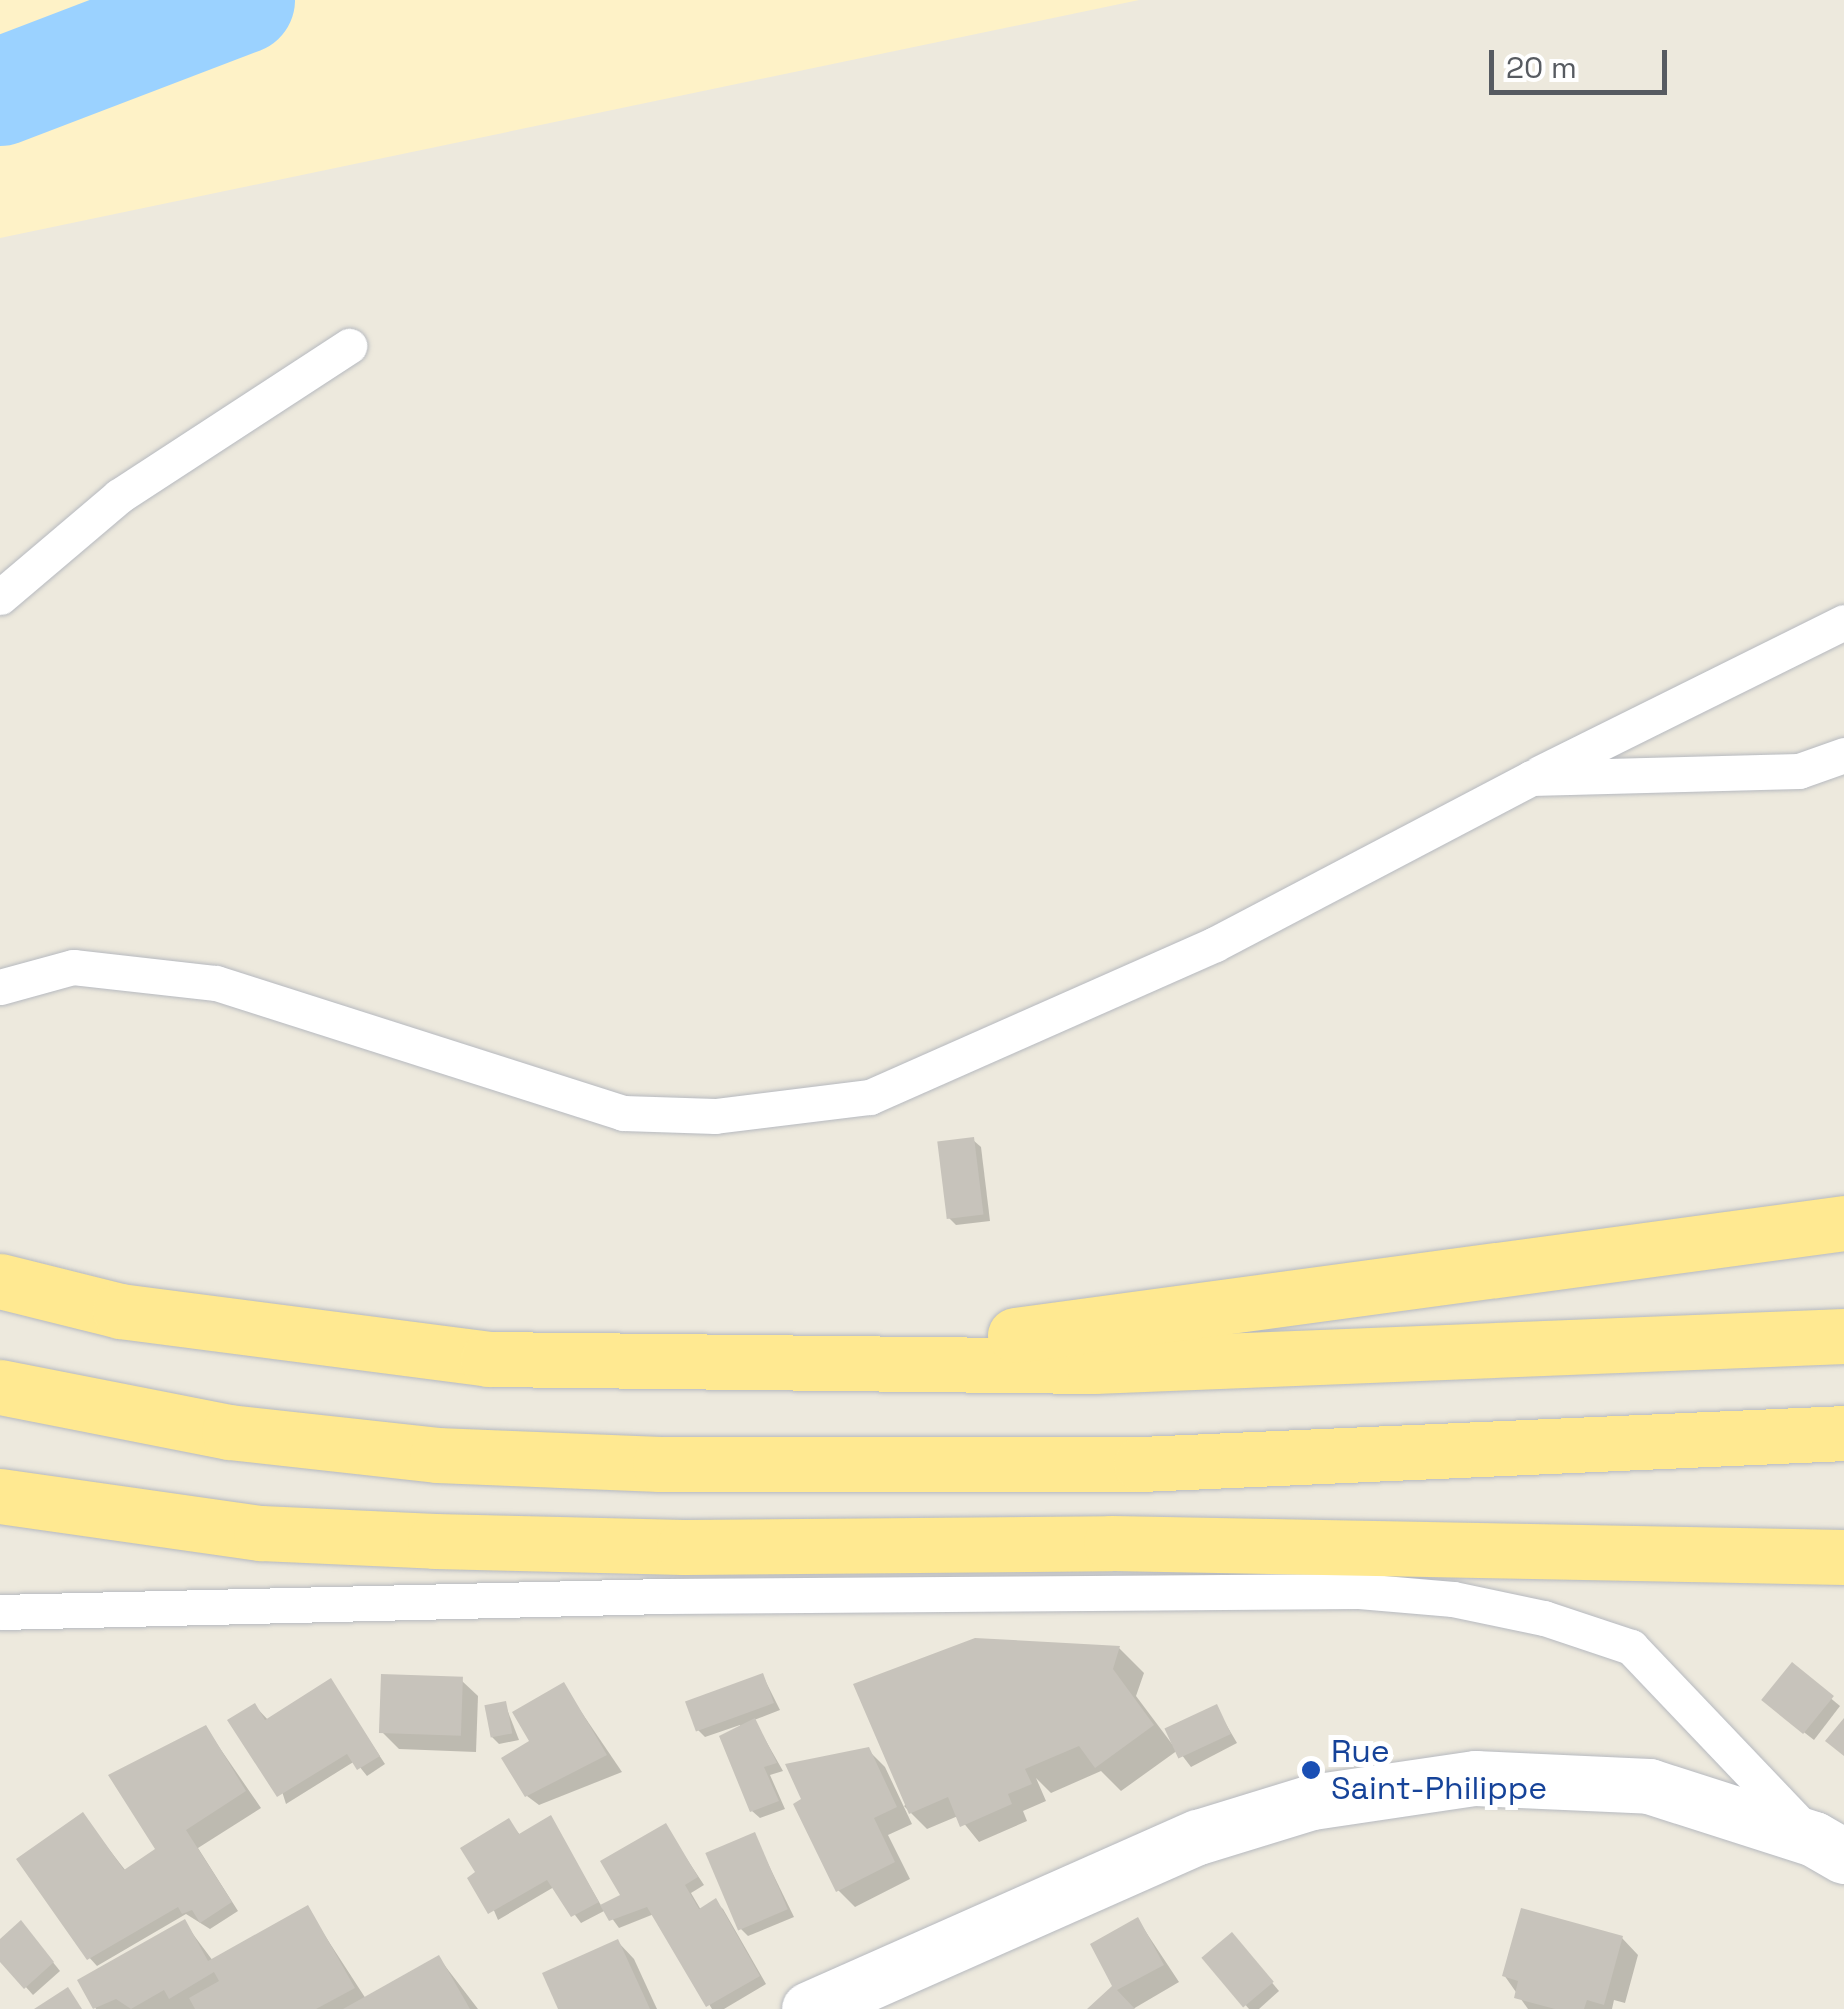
<!DOCTYPE html>
<style>
body{margin:0}
#map{position:relative;width:1844px;height:2009px;overflow:hidden;background:#ede9dd;font-family:"Space Grotesk",sans-serif}
div>[style]{position:absolute}
[style*='--x']{left:calc(var(--x)*1px);top:calc(var(--y)*1px);width:calc(var(--w)*1px);rotate:calc(var(--a)*1deg)}
.sand>*{inset:0;background:#fef2c7}
.shadow>*{inset:0;background:#0003}
.river>*{height:108px;margin:-54px;padding:0 54px;transform-origin:54px;border-radius:54px;background:#9bd2ff}
.building>*{inset:0;background:#c7c3bb;transform-origin:0 0}
.roads{filter:drop-shadow(0 0 2px #b6b9bf) drop-shadow(0 0 2px #b6b9bf)}
.service>*{height:35px;margin:-17.5px;padding:0 17.5px;transform-origin:17.5px;border-radius:17.5px;background:#fff}
.secondary>*{height:55px;margin:-27.5px;padding:0 27.5px;transform-origin:27.5px;border-radius:27.5px;background:#fff}
.trunk>*{height:55px;margin:-27.5px;padding:0 27.5px;transform-origin:27.5px;border-radius:27.5px;background:#ffe991}
.dots>*{width:28px;height:28px;translate:-50% -50%;box-sizing:border-box;border:5px solid #fff;border-radius:50%}
span{translate:-50% -50%;white-space:nowrap;text-align:center;line-height:1.15;-webkit-text-stroke:10px #fff;paint-order:stroke}
.transit-label{font-size:32px;color:#164399}
.left{translate:0 -50%;text-align:left}
.scale{position:absolute;left:1489px;top:50px;width:178px;height:45px;box-sizing:border-box;border:5px solid #575b61;border-top:0;padding-left:12px;font-size:30px;line-height:35px;white-space:nowrap;color:#575b61;-webkit-text-stroke:8px #fff;paint-order:stroke}
</style>
<div id="map">
<div class="sand">
<i style="clip-path:polygon(0 0,1139px 0,0 238px)"></i>
</div>
<div class="shadow">
<i style="clip-path:polygon(973px 1140px,981px 1147px,990px 1221px,956px 1225px,948px 1217px)"></i>
<i style="clip-path:polygon(1119px 1648px,1144px 1673px,1136px 1696px,1172px 1744px,1216px 1707px,1237px 1743px,1191px 1767px,1178px 1750px,1121px 1791px,1101px 1771px,1051px 1793px,1036px 1778px,1046px 1801px,1023px 1811px,1027px 1821px,979px 1842px,958px 1816px,927px 1829px,904px 1806px)"></i>
<i style="clip-path:polygon(1792px 1666px,1840px 1706px,1814px 1740px,1773px 1708px)"></i>
<i style="clip-path:polygon(763px 1676px,780px 1710px,754px 1720px,783px 1771px,770px 1775px,785px 1809px,760px 1818px,752px 1811px,740px 1725px,705px 1737px,697px 1729px)"></i>
<i style="clip-path:polygon(461px 1680px,478px 1696px,476px 1752px,399px 1749px,382px 1732px)"></i>
<i style="clip-path:polygon(331px 1682px,385px 1764px,367px 1776px,355px 1761px,286px 1804px,255px 1706px,269px 1721px)"></i>
<i style="clip-path:polygon(563px 1685px,622px 1772px,539px 1805px,527px 1796px)"></i>
<i style="clip-path:polygon(505px 1704px,519px 1740px,499px 1744px,491px 1736px)"></i>
<i style="clip-path:polygon(206px 1728px,261px 1808px,198px 1848px,238px 1911px,210px 1929px,186px 1914px,97px 1966px,77px 1944px,83px 1816px,129px 1875px,161px 1852px)"></i>
<i style="clip-path:polygon(868px 1750px,885px 1767px,912px 1824px,888px 1835px,910px 1879px,855px 1907px,838px 1890px,805px 1800px)"></i>
<i style="clip-path:polygon(550px 1818px,602px 1907px,624px 1896px,665px 1826px,704px 1885px,691px 1893px,701px 1910px,715px 1902px,723px 1909px,766px 1984px,724px 2009px,712px 2009px,654px 1914px,619px 1928px,606px 1910px,581px 1923px,554px 1887px,498px 1920px,478px 1873px,509px 1822px,521px 1836px)"></i>
<i style="clip-path:polygon(754px 1835px,794px 1917px,748px 1936px,740px 1928px)"></i>
<i style="clip-path:polygon(307px 1908px,366px 1999px,439px 1958px,478px 2009px,96px 2009px,81px 1981px,184px 1922px,213px 1961px)"></i>
<i style="clip-path:polygon(1138px 1920px,1179px 1982px,1133px 2009px,1091px 2009px,1115px 1987px)"></i>
<i style="clip-path:polygon(28px 1931px,60px 1971px,33px 1995px,0 1958px,0 1942px)"></i>
<i style="clip-path:polygon(1622px 1938px,1638px 1955px,1625px 2003px,1614px 2000px,1612px 2009px,1528px 2009px,1504px 1975px)"></i>
<i style="clip-path:polygon(618px 1942px,634px 1959px,657px 2009px,561px 2009px)"></i>
<i style="clip-path:polygon(1239px 1943px,1279px 1991px,1259px 2009px,1249px 2009px,1205px 1958px)"></i>
</div>
<div class="river">
<i style="--x:0;--y:92;--w:258;--a:-20.9"></i>
</div>
<div class="building">
<i style="left:974px;top:1137px;width:78px;height:37px;rotate:83deg"></i>
<i style="clip-path:polygon(975px 1638px,1120px 1646px,1113px 1669px,1154px 1725px,1095px 1768px,1079px 1746px,1025px 1769px,1032px 1784px,1008px 1794px,1012px 1804px,960px 1827px,948px 1797px,909px 1814px,853px 1684px)"></i>
<i style="left:1792px;top:1662px;width:54px;height:49px;rotate:39deg"></i>
<i style="left:763px;top:1673px;width:32px;height:83px;rotate:70deg"></i>
<i style="left:381px;top:1674px;width:82px;height:59px;rotate:2deg"></i>
<i style="clip-path:polygon(331px 1678px,380px 1756px,357px 1770px,347px 1754px,277px 1797px,227px 1720px,255px 1703px,265px 1720px)"></i>
<i style="clip-path:polygon(564px 1682px,607px 1755px,525px 1797px,501px 1758px,529px 1741px,512px 1712px)"></i>
<i style="left:506px;top:1701px;width:33px;height:22px;rotate:79deg"></i>
<i style="left:1217px;top:1704px;width:33px;height:58px;rotate:65deg"></i>
<i style="clip-path:polygon(755px 1718px,777px 1763px,764px 1767px,779px 1801px,750px 1812px,719px 1736px)"></i>
<i style="clip-path:polygon(1844px 1718px,1844px 1756px,1825px 1741px)"></i>
<i style="clip-path:polygon(206px 1725px,246px 1791px,186px 1830px,232px 1902px,200px 1923px,192px 1910px,182px 1914px,178px 1907px,87px 1960px,16px 1859px,83px 1812px,124px 1870px,155px 1849px,108px 1775px)"></i>
<i style="clip-path:polygon(869px 1747px,897px 1807px,874px 1818px,895px 1862px,836px 1892px,793px 1804px,801px 1799px,785px 1764px)"></i>
<i style="clip-path:polygon(551px 1815px,599px 1902px,571px 1917px,547px 1880px,488px 1914px,467px 1878px,475px 1872px,460px 1848px,509px 1818px,519px 1834px)"></i>
<i style="clip-path:polygon(666px 1823px,698px 1877px,685px 1885px,699px 1909px,716px 1898px,760px 1976px,706px 2007px,647px 1907px,609px 1921px,600px 1905px,620px 1895px,600px 1861px)"></i>
<i style="left:755px;top:1832px;width:84px;height:54px;rotate:67deg"></i>
<i style="clip-path:polygon(308px 1905px,355px 1988px,316px 2009px,195px 2009px,189px 1998px,219px 1981px,214px 1972px,169px 1999px,164px 1990px,131px 2009px,116px 1999px,93px 2009px,77px 1980px,185px 1919px,208px 1961px)"></i>
<i style="clip-path:polygon(1521px 1908px,1623px 1936px,1604px 2005px,1587px 2000px,1584px 2009px,1555px 2009px,1514px 1998px,1518px 1981px,1502px 1976px)"></i>
<i style="clip-path:polygon(1138px 1917px,1164px 1965px,1117px 1990px,1135px 2009px,1087px 2009px,1112px 1986px,1090px 1944px)"></i>
<i style="clip-path:polygon(21px 1920px,54px 1962px,24px 1989px,0 1962px,0 1939px)"></i>
<i style="left:1232px;top:1932px;width:65px;height:40px;rotate:50deg"></i>
<i style="clip-path:polygon(618px 1939px,650px 2009px,558px 2009px,542px 1973px)"></i>
<i style="clip-path:polygon(439px 1955px,470px 2009px,343px 2009px)"></i>
<i style="clip-path:polygon(68px 1987px,82px 2009px,34px 2009px)"></i>
</div>
<div class="roads">
<div class="service">
<i style="--x:0;--y:597;--w:156;--a:-40.3"></i>
<i style="--x:119;--y:496;--w:275;--a:-33.1"></i>
<i style="--x:1540;--y:773;--w:339;--a:-26.4"></i>
<i style="--x:0;--y:987;--w:76;--a:-15.3"></i>
<i style="--x:73;--y:967;--w:144;--a:6.4"></i>
<i style="--x:216;--y:983;--w:427;--a:17.7"></i>
<i style="--x:623;--y:1113;--w:92;--a:1.9"></i>
<i style="--x:715;--y:1116;--w:156;--a:-7"></i>
<i style="--x:870;--y:1097;--w:377;--a:-23.9"></i>
<i style="--x:1215;--y:944;--w:357;--a:-27.7"></i>
<i style="--x:1531;--y:778;--w:268;--a:-1.5"></i>
<i style="--x:1799;--y:771;--w:48;--a:-19.6"></i>
<i style="--x:0;--y:1612;--w:666;--a:-1.38"></i>
<i style="--x:666;--y:1596;--w:693;--a:-0.41"></i>
<i style="--x:1359;--y:1591;--w:94;--a:4.9"></i>
<i style="--x:1453;--y:1599;--w:93;--a:11.8"></i>
<i style="--x:1544;--y:1618;--w:92;--a:18.4"></i>
<i style="--x:1631;--y:1647;--w:255;--a:46.4"></i>
</div>
<div class="secondary">
<i style="--x:809;--y:2009;--w:425;--a:-23.9"></i>
<i style="--x:1198;--y:1837;--w:119;--a:-17.1"></i>
<i style="--x:1312;--y:1802;--w:165;--a:-8.4"></i>
<i style="--x:1475;--y:1778;--w:174;--a:2.6"></i>
<i style="--x:1649;--y:1786;--w:173;--a:17.8"></i>
<i style="--x:1814;--y:1839;--w:34;--a:30"></i>
</div>
<div class="trunk">
<i style="--x:0;--y:1281;--w:124;--a:14"></i>
<i style="--x:120;--y:1311;--w:371;--a:7.4"></i>
<i style="--x:488;--y:1359;--w:606;--a:0.66"></i>
<i style="--x:1094;--y:1366;--w:751;--a:-2.29"></i>
<i style="--x:1015;--y:1335;--w:837;--a:-7.69"></i>
<i style="--x:0;--y:1387;--w:233;--a:11.1"></i>
<i style="--x:229;--y:1432;--w:209;--a:6.3"></i>
<i style="--x:437;--y:1455;--w:223;--a:2.3"></i>
<i style="--x:660;--y:1464;--w:481;--a:0"></i>
<i style="--x:1141;--y:1464;--w:704;--a:-2.52"></i>
<i style="--x:0;--y:1496;--w:264;--a:8.1"></i>
<i style="--x:261;--y:1533;--w:174;--a:2.6"></i>
<i style="--x:435;--y:1541;--w:249;--a:1.4"></i>
<i style="--x:684;--y:1547;--w:427;--a:-0.5"></i>
<i style="--x:1111;--y:1543;--w:733;--a:1.09"></i>
</div>
</div>
<div class="dots">
<i style="left:1311px;top:1770px;background:#1a4fb4"></i>
</div>
<div class="transit-label">
<span class="left" style="left:1331px;top:1770px">Rue<br>Saint-Philippe</span>
</div>
<div class="scale">20 m</div>
</div>
